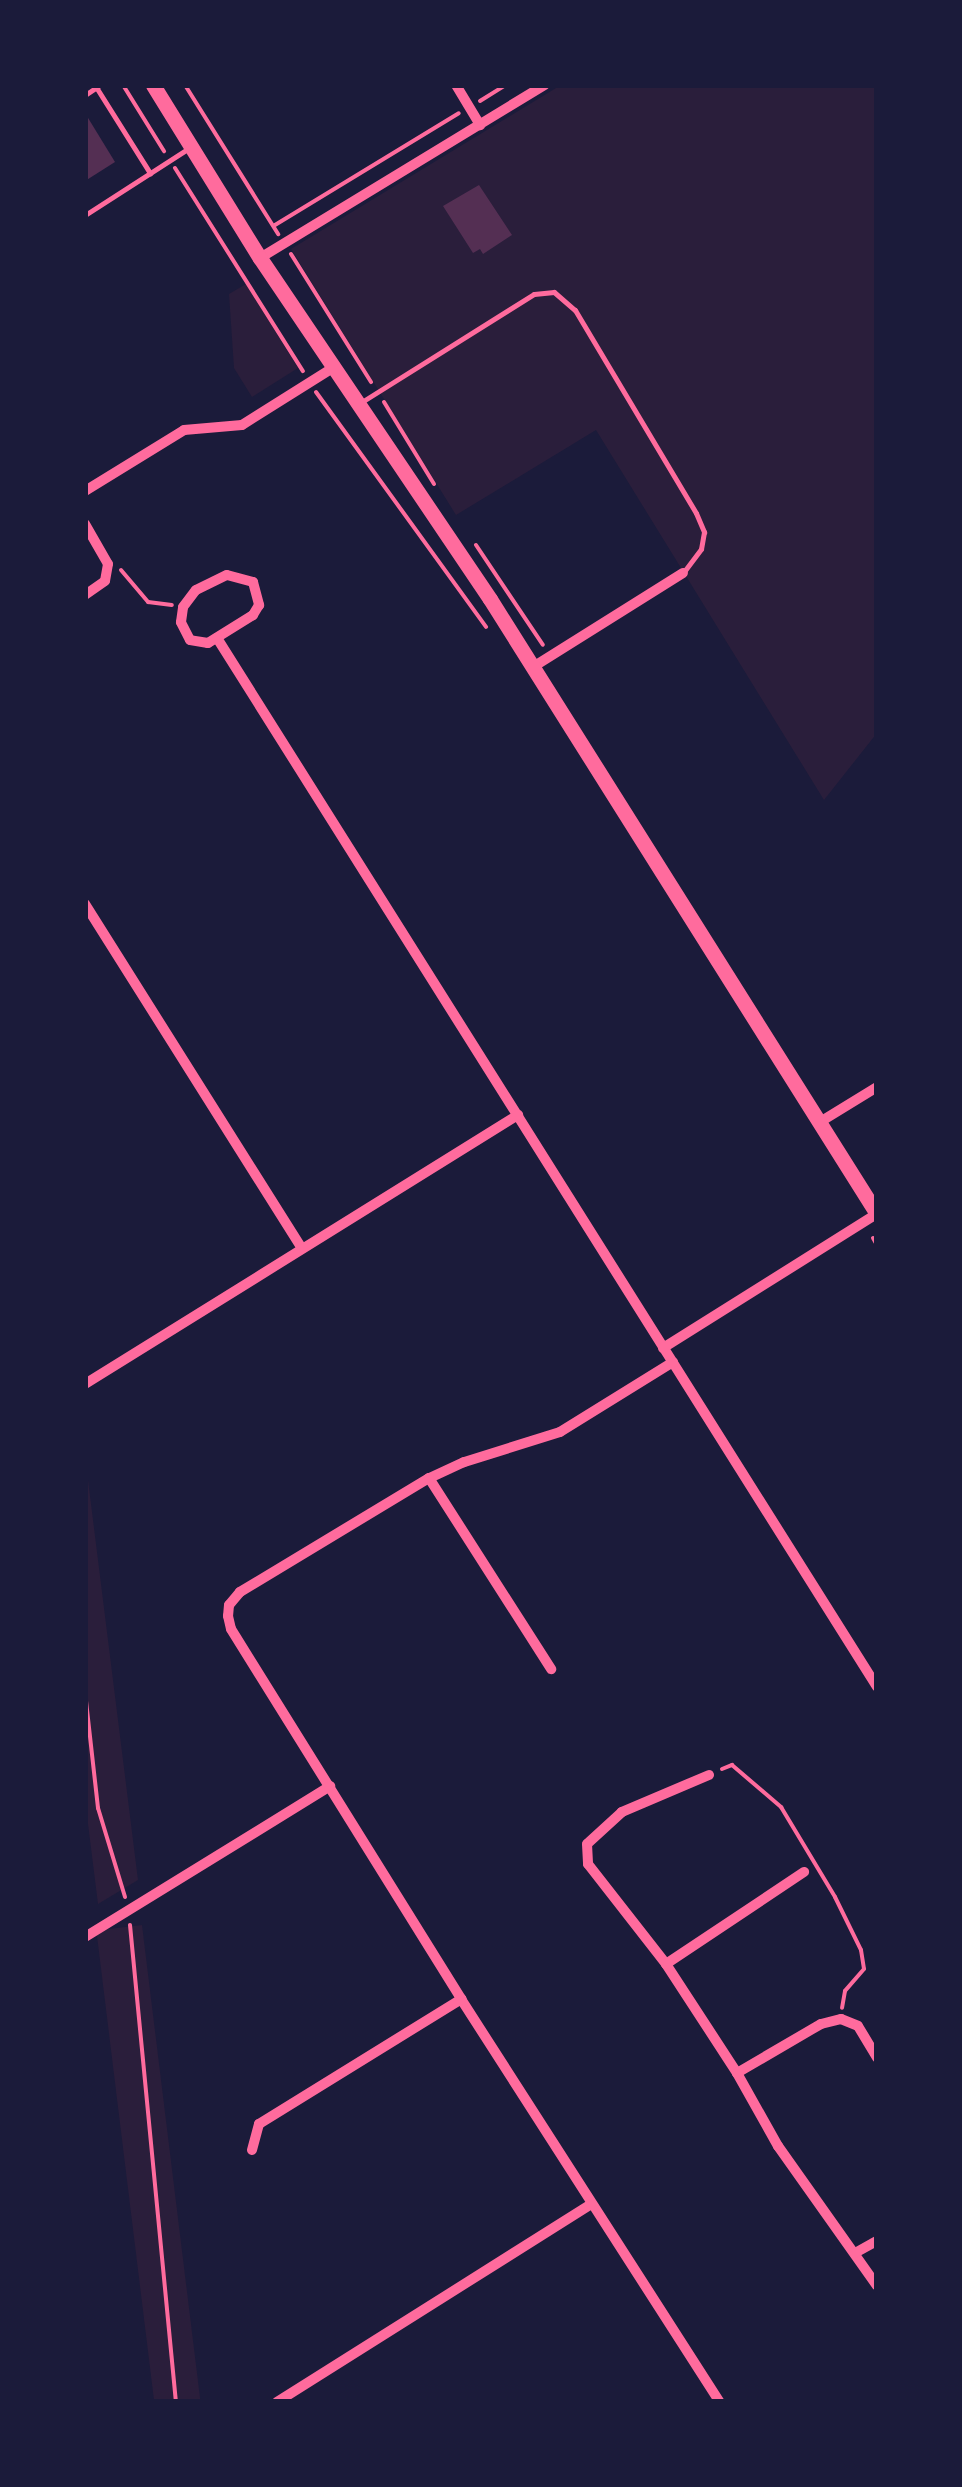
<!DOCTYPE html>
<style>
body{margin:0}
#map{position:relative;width:962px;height:2487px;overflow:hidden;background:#1b1b3a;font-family:"Playfair Display",serif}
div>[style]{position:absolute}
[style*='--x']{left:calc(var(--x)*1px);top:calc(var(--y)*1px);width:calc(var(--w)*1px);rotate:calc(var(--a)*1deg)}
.green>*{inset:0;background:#2a1e3b;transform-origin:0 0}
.building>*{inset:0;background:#542f53}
.path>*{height:4px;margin:-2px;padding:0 2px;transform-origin:2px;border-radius:2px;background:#ff6b9d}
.service>*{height:5px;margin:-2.5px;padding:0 2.5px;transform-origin:2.5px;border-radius:2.5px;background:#ff6b9d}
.minor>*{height:10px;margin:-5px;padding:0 5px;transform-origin:5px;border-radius:5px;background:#ff6b9d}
.secondary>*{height:15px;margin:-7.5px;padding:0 7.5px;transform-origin:7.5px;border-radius:7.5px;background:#ff6b9d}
span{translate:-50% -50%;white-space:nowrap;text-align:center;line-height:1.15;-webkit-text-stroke:10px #1b1b3a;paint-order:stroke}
.frame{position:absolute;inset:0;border:88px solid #1b1b3a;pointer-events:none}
</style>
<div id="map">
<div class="green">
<i style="clip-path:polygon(561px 85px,877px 85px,877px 733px,824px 800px,596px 430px,456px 515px,291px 249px)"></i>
<i style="clip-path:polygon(246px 284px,298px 368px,252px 397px,234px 368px,229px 294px)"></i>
<i style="clip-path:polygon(85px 1456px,138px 1880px,98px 1904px,85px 1800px)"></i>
<i style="left:142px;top:1925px;width:481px;height:46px;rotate:83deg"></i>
</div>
<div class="building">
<i style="clip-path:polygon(85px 113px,115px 162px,85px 181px)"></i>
<i style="clip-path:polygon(479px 185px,512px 235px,483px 254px,480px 249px,473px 253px,443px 206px)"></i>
</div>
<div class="path">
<i style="--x:123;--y:85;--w:78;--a:58.2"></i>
<i style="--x:185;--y:85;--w:176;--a:58"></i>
<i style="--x:480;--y:101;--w:31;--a:-32"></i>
<i style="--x:175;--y:168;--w:240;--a:57.8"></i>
<i style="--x:275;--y:225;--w:215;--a:-31.3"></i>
<i style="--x:291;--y:254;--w:151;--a:58"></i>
<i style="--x:316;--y:392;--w:290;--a:54.1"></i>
<i style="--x:384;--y:402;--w:96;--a:58.6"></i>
<i style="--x:476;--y:545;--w:120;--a:56.2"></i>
<i style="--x:121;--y:570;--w:42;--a:49.8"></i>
<i style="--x:148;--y:602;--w:24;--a:7"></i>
<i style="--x:873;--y:1238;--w:8;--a:60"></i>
<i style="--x:85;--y:1692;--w:117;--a:83.6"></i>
<i style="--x:98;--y:1808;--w:93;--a:73.1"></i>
<i style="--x:722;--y:1769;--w:11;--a:-22"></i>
<i style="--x:732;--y:1765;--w:65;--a:40.6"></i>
<i style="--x:781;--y:1807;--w:105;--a:59"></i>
<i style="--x:835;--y:1897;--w:59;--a:63.9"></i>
<i style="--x:861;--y:1950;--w:19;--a:81"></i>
<i style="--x:864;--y:1969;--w:29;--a:131"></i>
<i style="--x:845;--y:1991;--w:17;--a:100"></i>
<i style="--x:130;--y:1925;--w:479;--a:84.5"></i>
</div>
<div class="service">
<i style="--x:96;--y:87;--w:102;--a:57.9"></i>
<i style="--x:85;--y:95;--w:18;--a:-34"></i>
<i style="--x:85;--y:215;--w:124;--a:-32.8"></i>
<i style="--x:360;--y:403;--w:205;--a:-32.1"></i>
<i style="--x:534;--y:294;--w:20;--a:-6"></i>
<i style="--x:554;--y:292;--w:28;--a:41"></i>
<i style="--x:575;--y:310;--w:236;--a:59.2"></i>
<i style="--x:696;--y:513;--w:21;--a:67"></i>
<i style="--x:704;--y:532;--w:17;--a:100"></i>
<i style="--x:701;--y:549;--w:30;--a:127"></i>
</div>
<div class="minor">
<i style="--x:456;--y:85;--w:47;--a:59"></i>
<i style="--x:260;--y:258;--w:333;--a:-31.3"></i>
<i style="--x:85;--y:491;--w:116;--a:-31.6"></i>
<i style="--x:184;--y:430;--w:58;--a:-4.9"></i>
<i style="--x:242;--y:425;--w:109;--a:-32.2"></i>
<i style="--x:85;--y:524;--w:46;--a:60.1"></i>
<i style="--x:108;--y:564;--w:17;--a:100"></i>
<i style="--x:105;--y:581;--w:24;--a:145"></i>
<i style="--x:227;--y:575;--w:27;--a:15"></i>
<i style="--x:253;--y:582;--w:24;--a:75"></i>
<i style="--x:259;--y:605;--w:12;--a:121"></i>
<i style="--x:253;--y:615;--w:53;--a:148.1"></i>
<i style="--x:208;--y:643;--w:18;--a:-171"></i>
<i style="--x:190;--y:640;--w:20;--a:-117"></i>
<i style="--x:181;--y:622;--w:15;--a:-82"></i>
<i style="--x:183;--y:607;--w:21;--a:-53"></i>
<i style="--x:196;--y:590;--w:34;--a:-26"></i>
<i style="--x:217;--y:638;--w:1239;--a:57.82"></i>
<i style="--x:533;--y:667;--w:177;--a:-32.1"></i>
<i style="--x:85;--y:904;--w:407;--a:57.8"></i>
<i style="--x:820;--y:1122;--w:67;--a:-31.6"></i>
<i style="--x:663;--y:1348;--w:252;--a:-32.1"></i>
<i style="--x:673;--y:1362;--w:133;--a:148.2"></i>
<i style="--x:560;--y:1432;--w:101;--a:162.6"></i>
<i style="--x:464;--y:1462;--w:38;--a:155"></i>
<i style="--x:429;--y:1478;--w:221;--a:148.9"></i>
<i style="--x:240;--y:1592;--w:17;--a:130"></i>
<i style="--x:229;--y:1605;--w:11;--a:95"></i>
<i style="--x:228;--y:1616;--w:13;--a:77"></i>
<i style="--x:231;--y:1629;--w:436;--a:58.1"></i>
<i style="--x:461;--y:1999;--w:479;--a:57.3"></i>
<i style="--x:85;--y:1384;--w:510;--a:-31.85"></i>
<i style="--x:429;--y:1478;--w:227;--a:57.4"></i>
<i style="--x:709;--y:1775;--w:95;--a:157"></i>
<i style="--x:622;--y:1812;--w:47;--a:137.6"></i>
<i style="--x:587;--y:1844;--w:20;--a:87"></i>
<i style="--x:588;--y:1864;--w:127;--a:52"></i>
<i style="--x:666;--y:1964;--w:130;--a:56.9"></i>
<i style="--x:737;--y:2073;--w:84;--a:60.7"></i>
<i style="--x:778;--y:2146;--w:171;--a:54.7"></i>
<i style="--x:85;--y:1937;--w:288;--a:-31.6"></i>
<i style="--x:666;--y:1964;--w:166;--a:-33.7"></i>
<i style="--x:737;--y:2073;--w:97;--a:-30.3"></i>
<i style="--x:821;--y:2024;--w:21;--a:-14"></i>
<i style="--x:841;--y:2019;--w:18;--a:22"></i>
<i style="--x:858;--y:2026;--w:37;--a:59"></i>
<i style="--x:252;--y:2150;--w:27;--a:-75"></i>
<i style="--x:259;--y:2124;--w:238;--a:-31.7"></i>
<i style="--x:855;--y:2253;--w:25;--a:-29"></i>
<i style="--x:277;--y:2402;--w:371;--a:-32.2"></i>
</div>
<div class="secondary">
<i style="--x:153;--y:85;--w:203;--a:58.3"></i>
<i style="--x:260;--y:258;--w:411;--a:56"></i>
<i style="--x:490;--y:599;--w:727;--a:57.82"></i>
</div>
<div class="frame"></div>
</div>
